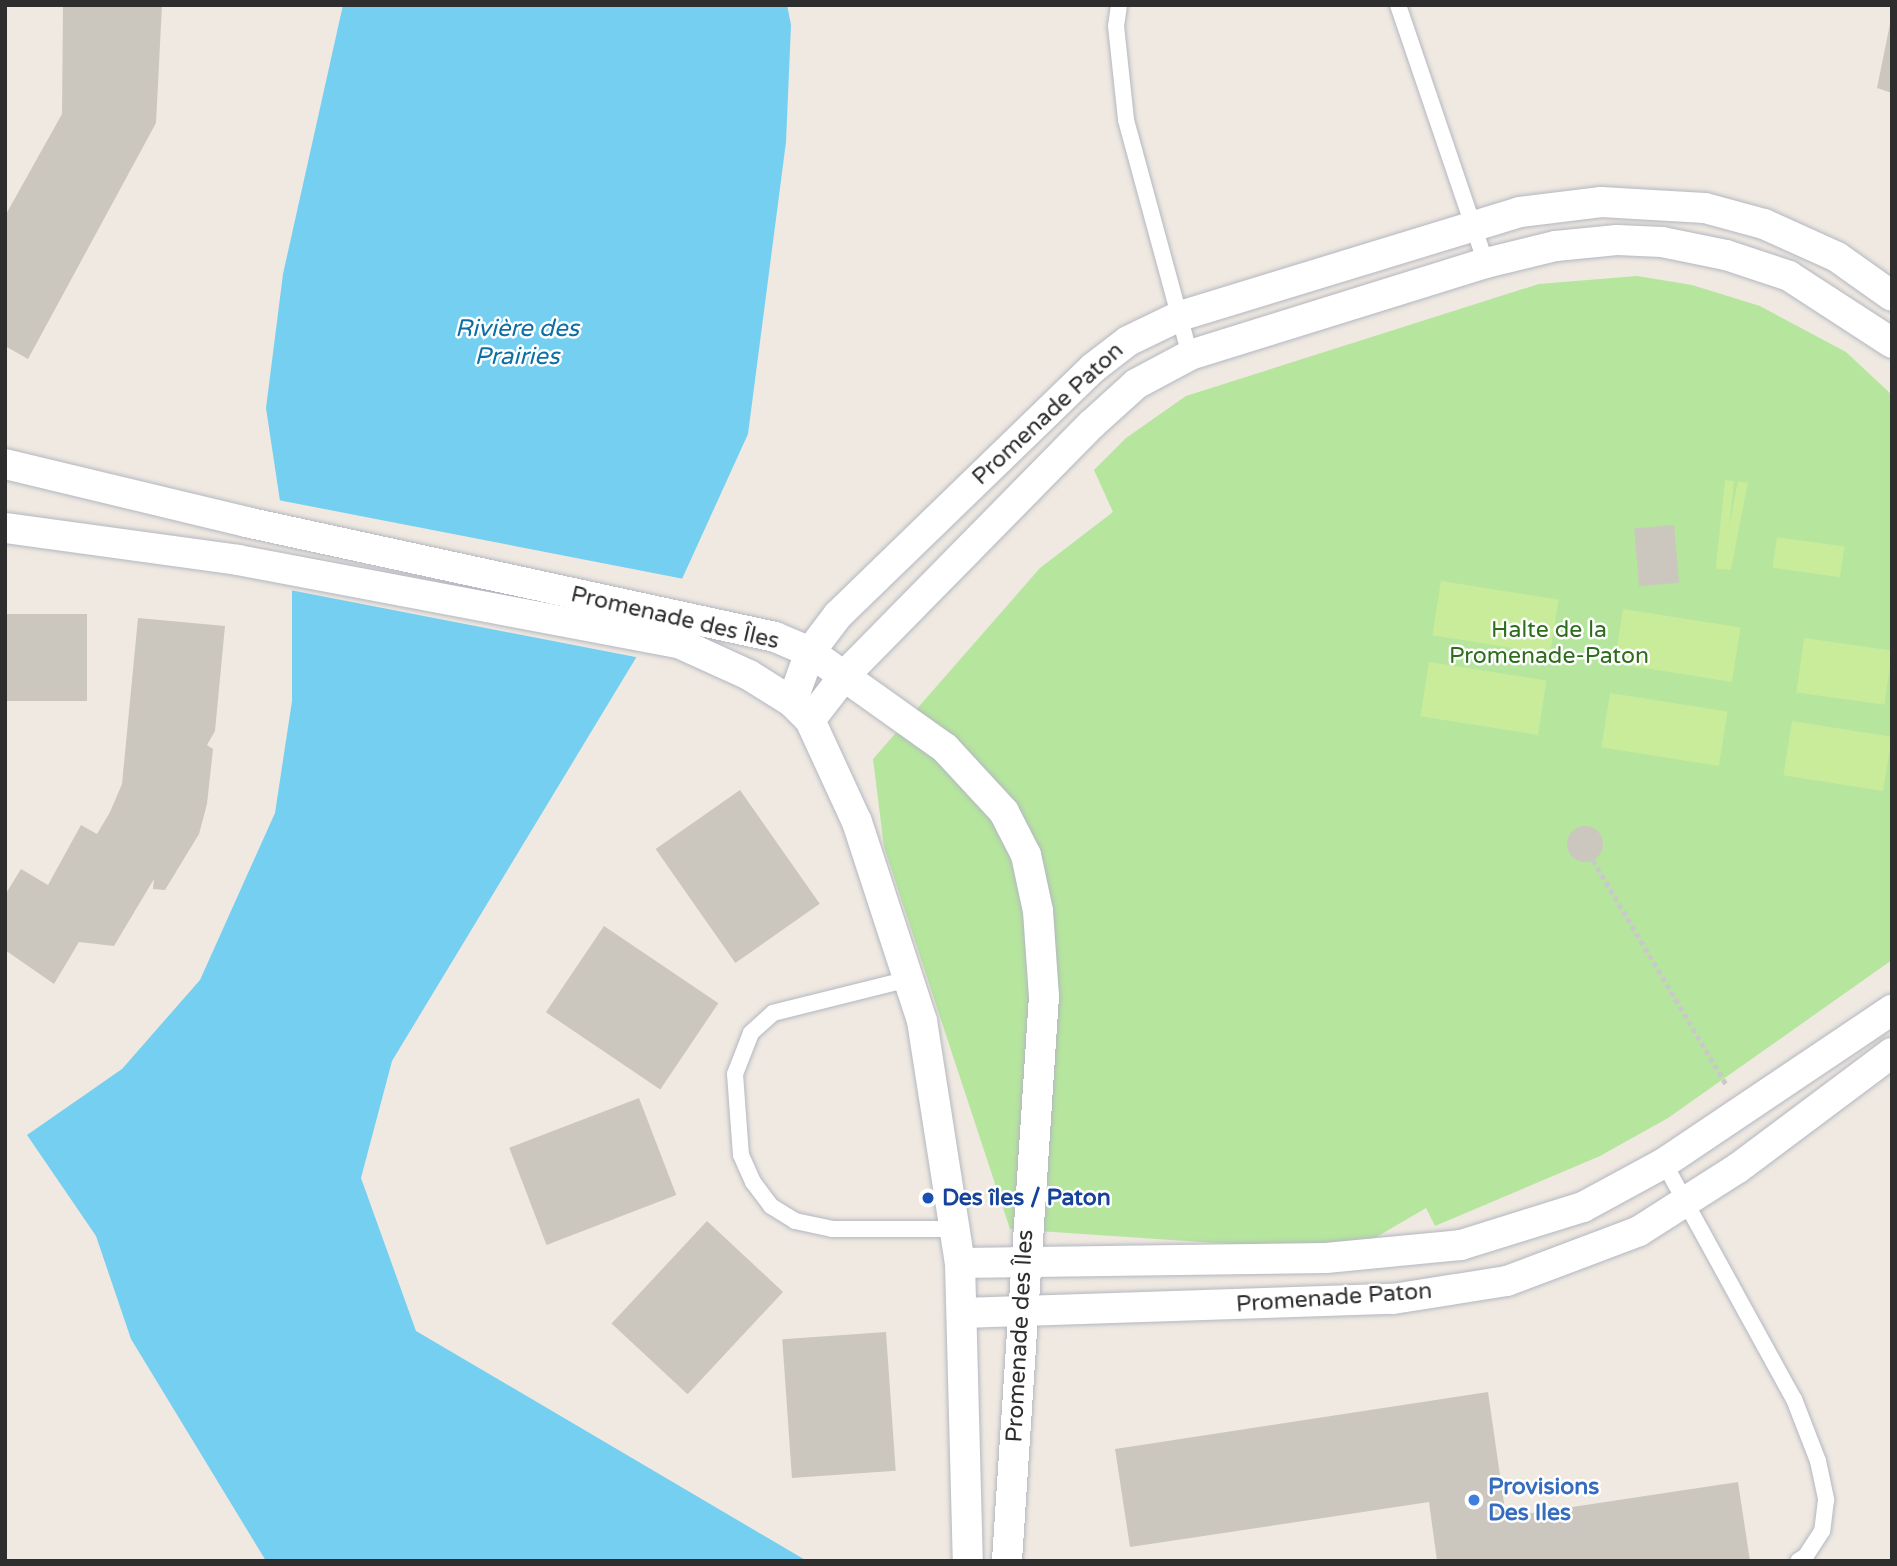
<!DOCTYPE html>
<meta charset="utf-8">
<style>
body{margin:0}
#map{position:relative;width:1897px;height:1566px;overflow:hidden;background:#efe9e1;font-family:"Varela Round",sans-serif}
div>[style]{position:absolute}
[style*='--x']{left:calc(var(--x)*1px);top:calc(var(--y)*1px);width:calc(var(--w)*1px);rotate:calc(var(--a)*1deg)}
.green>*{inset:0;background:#b6e59e}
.pitch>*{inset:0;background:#c9ec9a;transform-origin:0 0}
.water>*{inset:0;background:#75cff0}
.pier>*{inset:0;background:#efe9e1;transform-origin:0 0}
.building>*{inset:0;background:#cbc7bf;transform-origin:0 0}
.round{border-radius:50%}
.path>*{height:4.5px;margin-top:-2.25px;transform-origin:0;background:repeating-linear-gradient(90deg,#c9c9c9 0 5px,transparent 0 8.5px)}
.roads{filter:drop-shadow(0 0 2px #b4b7c1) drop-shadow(0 0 2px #b4b7c1)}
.lane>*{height:16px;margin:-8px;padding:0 8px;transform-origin:8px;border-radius:8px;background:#fff}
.street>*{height:30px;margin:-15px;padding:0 15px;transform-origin:15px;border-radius:15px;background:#fff}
.dots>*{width:19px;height:19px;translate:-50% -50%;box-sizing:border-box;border:4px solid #fff;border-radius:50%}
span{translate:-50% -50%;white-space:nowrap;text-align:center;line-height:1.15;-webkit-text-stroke:5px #fff;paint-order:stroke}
.street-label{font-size:23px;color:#2e2e2e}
.park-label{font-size:23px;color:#2c6e1b}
.transit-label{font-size:23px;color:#164399;font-weight:700}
.left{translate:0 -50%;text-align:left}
.shop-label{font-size:23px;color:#366cbe;font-weight:700}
.water-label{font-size:24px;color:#0d6fa3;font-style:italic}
.frame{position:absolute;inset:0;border:7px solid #2e2e2e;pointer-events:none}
</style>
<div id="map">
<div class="green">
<i style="clip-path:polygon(1637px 276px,1692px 285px,1760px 306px,1846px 352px,1892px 395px,1892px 960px,1668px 1118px,1600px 1156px,1435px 1226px,1426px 1208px,1351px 1252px,1010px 1229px,884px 847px,873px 759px,1040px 568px,1113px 512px,1094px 470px,1126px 438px,1186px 396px,1539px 284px)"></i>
</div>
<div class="pitch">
<i style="left:1725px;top:480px;width:9px;height:89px;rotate:6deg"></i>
<i style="left:1738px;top:481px;width:10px;height:89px;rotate:11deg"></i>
<i style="left:1777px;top:537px;width:68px;height:31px;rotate:8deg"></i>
<i style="left:1441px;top:581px;width:119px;height:55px;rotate:9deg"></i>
<i style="left:1623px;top:609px;width:119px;height:55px;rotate:9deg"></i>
<i style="left:1804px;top:638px;width:89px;height:55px;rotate:8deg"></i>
<i style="left:1429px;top:662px;width:119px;height:55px;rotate:9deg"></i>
<i style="left:1610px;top:693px;width:119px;height:55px;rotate:9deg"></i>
<i style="left:1792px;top:721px;width:101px;height:55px;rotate:9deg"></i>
</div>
<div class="water">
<i style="clip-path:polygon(343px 5px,787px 5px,791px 25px,786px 142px,748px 434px,677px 590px,392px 1061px,361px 1178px,416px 1331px,807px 1561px,266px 1561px,131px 1339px,96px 1236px,27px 1135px,122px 1069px,200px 980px,275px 813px,292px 701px,292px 581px,266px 408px,283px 274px)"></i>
</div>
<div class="pier">
<i style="left:278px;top:500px;width:415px;height:86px;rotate:11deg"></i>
</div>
<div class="building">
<i style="clip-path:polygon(63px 5px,162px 5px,156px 123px,28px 359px,5px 346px,5px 216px,62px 114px)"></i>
<i style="clip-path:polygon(1892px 14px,1892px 93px,1877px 88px)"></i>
<i style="left:1674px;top:525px;width:58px;height:40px;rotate:85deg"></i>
<i style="left:87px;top:614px;width:87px;height:82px;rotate:90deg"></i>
<i style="clip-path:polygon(138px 618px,225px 626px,215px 731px,207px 745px,213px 749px,207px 804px,199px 834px,165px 890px,153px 889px,154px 879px,114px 946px,79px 942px,54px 984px,5px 950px,5px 895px,21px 869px,48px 885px,81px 825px,97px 834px,110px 812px,122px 784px)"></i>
<i style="left:740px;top:790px;width:139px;height:103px;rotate:55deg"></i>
<i class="round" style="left:1567px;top:826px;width:36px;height:36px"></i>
<i style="left:604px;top:926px;width:138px;height:104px;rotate:34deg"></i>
<i style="left:639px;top:1098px;width:104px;height:139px;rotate:69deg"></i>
<i style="left:707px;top:1221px;width:104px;height:140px;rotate:43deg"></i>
<i style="left:886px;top:1332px;width:139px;height:104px;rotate:86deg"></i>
<i style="clip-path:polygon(1488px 1392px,1506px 1517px,1738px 1482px,1750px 1561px,1437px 1561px,1429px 1502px,1130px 1547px,1115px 1449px)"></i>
</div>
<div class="path">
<i style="--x:1593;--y:860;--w:261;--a:59.3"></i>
</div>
<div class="roads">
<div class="lane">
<i style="--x:1119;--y:5;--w:21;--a:98"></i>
<i style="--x:1116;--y:26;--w:95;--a:83.9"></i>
<i style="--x:1126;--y:120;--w:244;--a:74.8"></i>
<i style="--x:1398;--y:5;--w:273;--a:71.2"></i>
<i style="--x:909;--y:979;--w:140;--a:166"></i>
<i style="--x:773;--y:1013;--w:30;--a:138"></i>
<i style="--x:751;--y:1033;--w:44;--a:111.3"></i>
<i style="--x:735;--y:1074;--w:81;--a:85.8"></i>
<i style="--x:741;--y:1155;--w:30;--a:66"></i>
<i style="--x:753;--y:1182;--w:30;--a:53"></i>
<i style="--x:771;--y:1206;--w:28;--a:32"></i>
<i style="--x:795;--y:1221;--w:38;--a:12"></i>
<i style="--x:832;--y:1229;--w:123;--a:0"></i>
<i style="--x:1664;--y:1163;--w:269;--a:61.2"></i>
<i style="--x:1794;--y:1399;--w:66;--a:68.8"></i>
<i style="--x:1818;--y:1461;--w:40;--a:78"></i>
<i style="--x:1826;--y:1500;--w:31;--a:97"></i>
<i style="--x:1822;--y:1531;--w:30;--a:123"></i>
<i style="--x:1806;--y:1556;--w:9;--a:148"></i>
</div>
<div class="street">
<i style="--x:5;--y:464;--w:248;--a:13.5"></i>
<i style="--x:246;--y:522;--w:541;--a:12.26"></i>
<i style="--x:775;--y:637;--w:38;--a:23"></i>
<i style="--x:810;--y:652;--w:166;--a:35.4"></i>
<i style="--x:945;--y:748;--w:87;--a:47.3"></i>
<i style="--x:1004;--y:812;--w:48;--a:62.9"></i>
<i style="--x:1026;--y:855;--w:57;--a:77.9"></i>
<i style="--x:1038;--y:911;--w:85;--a:86"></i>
<i style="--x:1044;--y:996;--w:566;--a:93.75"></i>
<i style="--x:5;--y:528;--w:235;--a:7.8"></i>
<i style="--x:238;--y:560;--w:451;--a:10.7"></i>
<i style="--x:681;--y:644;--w:75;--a:24.5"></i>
<i style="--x:749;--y:675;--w:51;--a:32.1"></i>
<i style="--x:792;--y:702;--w:25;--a:45"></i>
<i style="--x:810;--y:720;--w:112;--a:65.3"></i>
<i style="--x:857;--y:822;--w:209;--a:71.9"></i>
<i style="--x:922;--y:1021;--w:245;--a:81.1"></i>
<i style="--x:960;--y:1263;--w:298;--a:88.5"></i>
<i style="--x:792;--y:702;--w:53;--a:-70.2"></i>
<i style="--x:810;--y:652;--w:46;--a:-52.9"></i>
<i style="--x:838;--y:615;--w:355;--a:-44.1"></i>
<i style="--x:1093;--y:368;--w:44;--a:-37.6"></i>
<i style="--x:1128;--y:341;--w:58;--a:-25.7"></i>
<i style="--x:1180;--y:316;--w:356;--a:-17"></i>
<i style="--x:1520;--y:212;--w:82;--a:-7"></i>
<i style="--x:1601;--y:202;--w:104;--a:3.3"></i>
<i style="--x:1705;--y:208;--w:61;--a:15.2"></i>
<i style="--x:1764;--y:224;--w:80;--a:24.3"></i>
<i style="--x:1837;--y:257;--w:67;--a:35.3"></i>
<i style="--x:810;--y:720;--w:57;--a:-52.1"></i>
<i style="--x:845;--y:675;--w:352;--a:-45.5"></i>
<i style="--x:1092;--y:424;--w:59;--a:-42.3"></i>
<i style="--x:1136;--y:384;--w:61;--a:-28.2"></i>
<i style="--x:1190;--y:355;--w:310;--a:-17.3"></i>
<i style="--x:1486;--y:263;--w:72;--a:-13.7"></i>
<i style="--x:1556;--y:246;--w:61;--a:-5.6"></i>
<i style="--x:1617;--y:240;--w:45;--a:2.5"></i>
<i style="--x:1662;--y:242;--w:65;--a:11.5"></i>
<i style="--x:1726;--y:255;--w:66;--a:18.4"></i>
<i style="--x:1789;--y:276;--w:123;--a:33"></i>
<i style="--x:960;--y:1263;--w:366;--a:-0.8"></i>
<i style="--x:1326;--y:1258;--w:136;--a:-5.5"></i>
<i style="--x:1461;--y:1245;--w:128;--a:-17.3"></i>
<i style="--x:1583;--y:1207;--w:92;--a:-28.5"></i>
<i style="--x:1664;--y:1163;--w:275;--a:-33.9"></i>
<i style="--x:962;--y:1313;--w:431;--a:-1.9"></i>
<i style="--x:1393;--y:1299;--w:115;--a:-9"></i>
<i style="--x:1507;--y:1281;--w:141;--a:-20.7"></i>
<i style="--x:1639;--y:1231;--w:117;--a:-32.5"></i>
<i style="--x:1738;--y:1168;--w:192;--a:-36.8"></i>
</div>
</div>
<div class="dots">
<i style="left:928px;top:1198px;background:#1a4fb4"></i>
<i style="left:1474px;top:1500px;background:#3f7fe0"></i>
</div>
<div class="street-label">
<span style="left:1048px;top:414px;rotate:-43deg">Promenade Paton</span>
<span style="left:675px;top:618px;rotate:13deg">Promenade des Îles</span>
<span style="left:1334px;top:1298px;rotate:-4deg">Promenade Paton</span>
<span style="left:1020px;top:1336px;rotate:-87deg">Promenade des Îles</span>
</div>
<div class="park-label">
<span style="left:1549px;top:643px">Halte de la<br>Promenade-Paton</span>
</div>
<div class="transit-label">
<span class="left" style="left:942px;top:1198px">Des îles / Paton</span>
</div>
<div class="shop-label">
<span class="left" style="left:1488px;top:1500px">Provisions<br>Des Iles</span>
</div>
<div class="water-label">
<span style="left:517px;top:343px">Rivière des<br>Prairies</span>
</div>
<div class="frame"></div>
</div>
